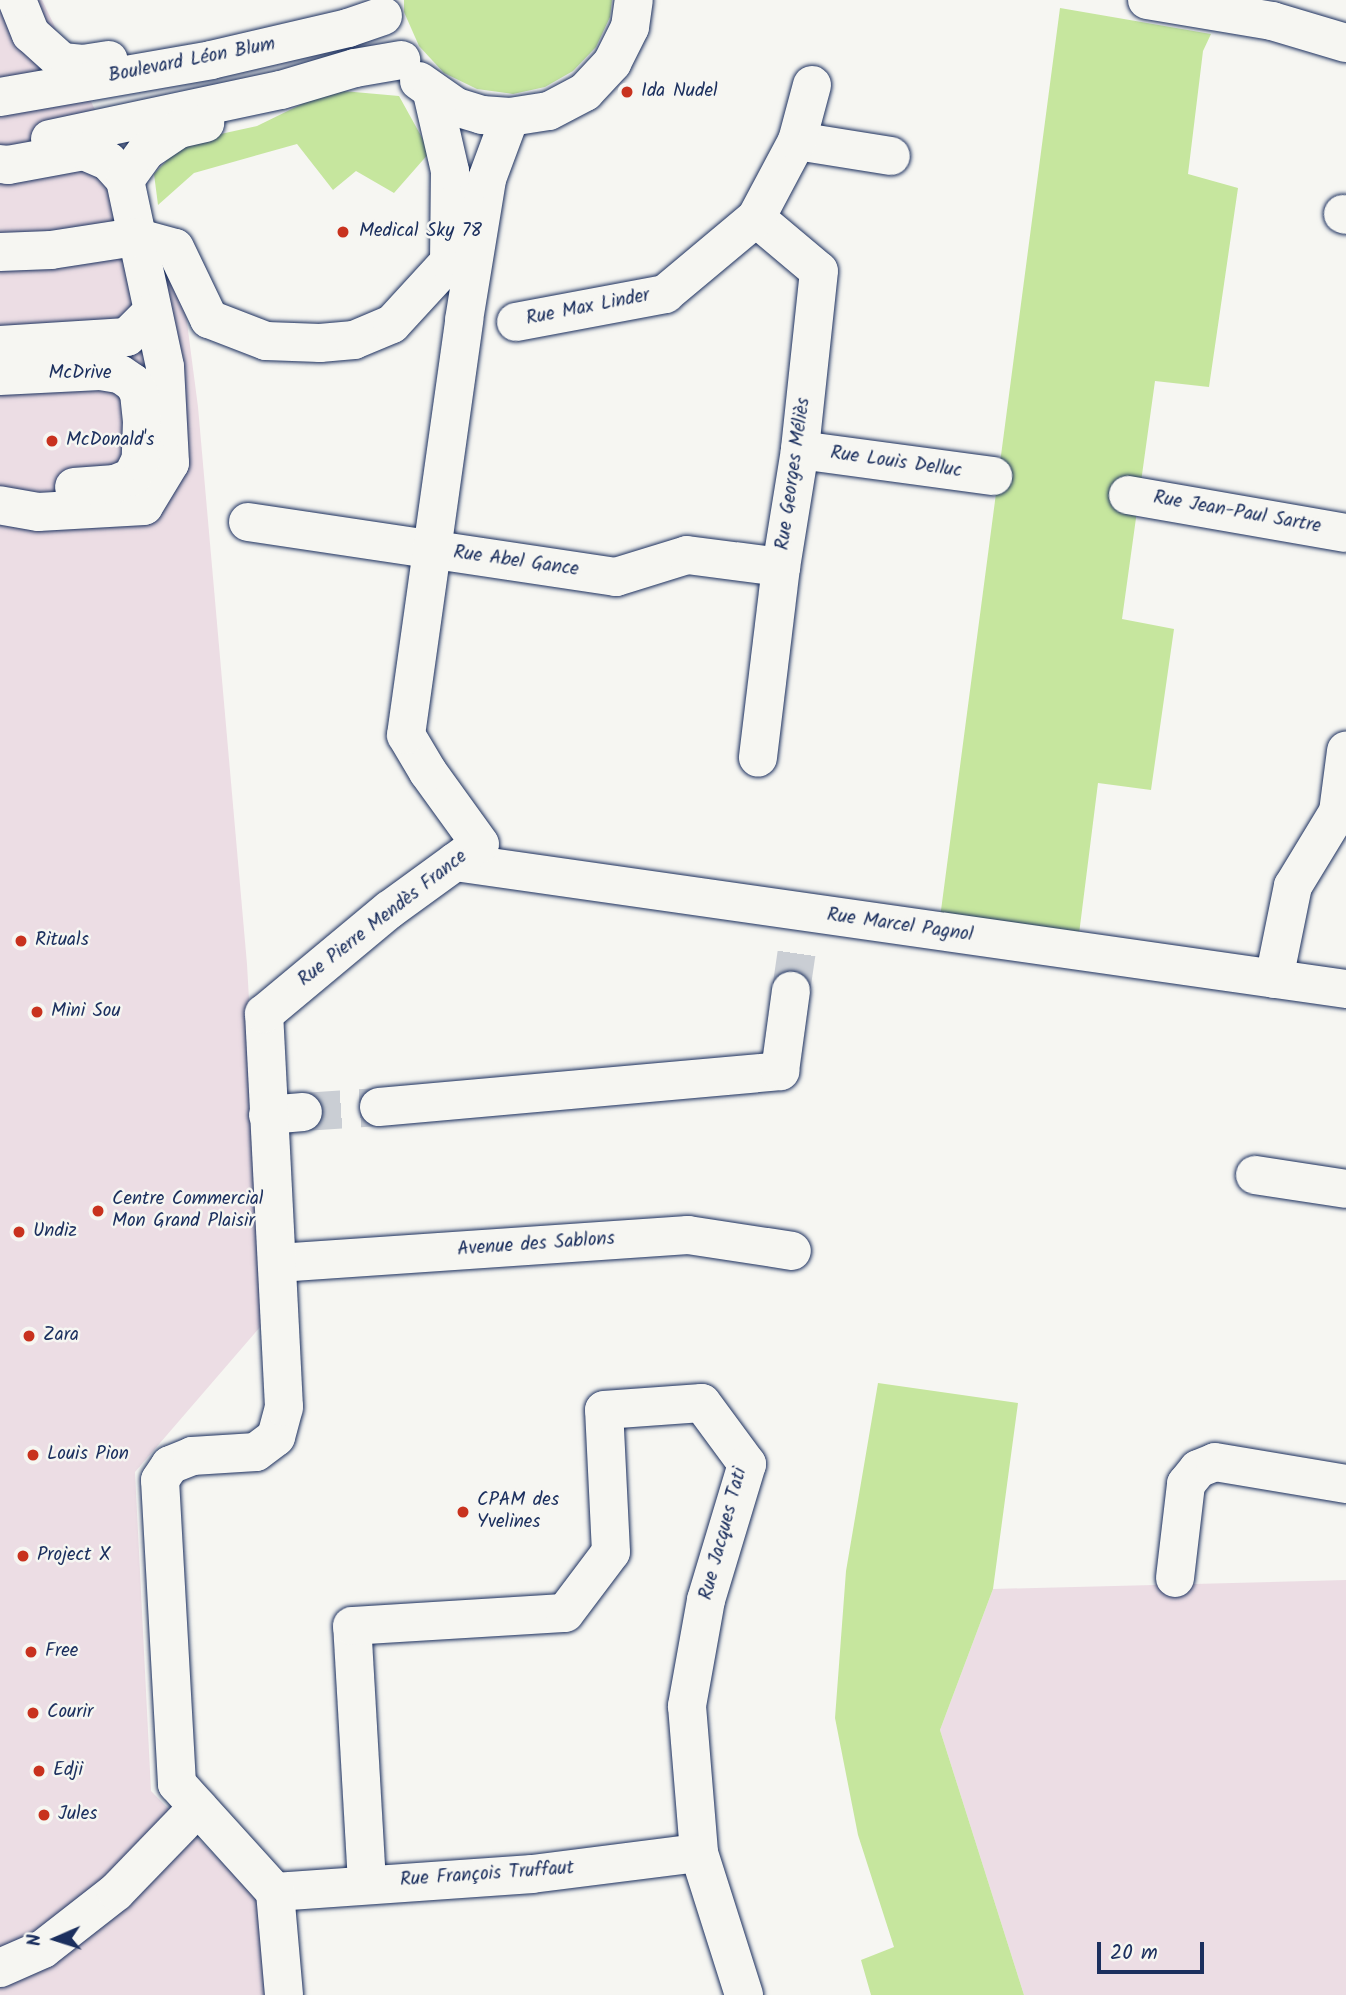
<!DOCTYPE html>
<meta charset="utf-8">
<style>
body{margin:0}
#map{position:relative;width:1346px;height:1995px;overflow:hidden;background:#f6f6f2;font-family:Kalam,sans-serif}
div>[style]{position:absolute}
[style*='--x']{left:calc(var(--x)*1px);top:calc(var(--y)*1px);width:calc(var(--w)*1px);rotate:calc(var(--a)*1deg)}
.built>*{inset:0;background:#ecdde4}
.green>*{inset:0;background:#c6e69e}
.minor-tunnel>*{height:38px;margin-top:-19px;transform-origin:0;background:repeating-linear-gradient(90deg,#caced4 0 38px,transparent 0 57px)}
.roads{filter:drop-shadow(0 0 2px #1b2f5e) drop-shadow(0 0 2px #1b2f5e)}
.minor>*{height:38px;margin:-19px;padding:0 19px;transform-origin:19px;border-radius:19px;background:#f6f6f2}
.dots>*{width:19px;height:19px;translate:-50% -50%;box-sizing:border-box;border:4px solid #f6f6f2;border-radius:50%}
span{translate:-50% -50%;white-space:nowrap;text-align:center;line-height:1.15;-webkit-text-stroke:5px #f6f6f2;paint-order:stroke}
.street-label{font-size:19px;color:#1b2f5e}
.poi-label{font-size:19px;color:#1b2f5e}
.left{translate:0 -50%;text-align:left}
.north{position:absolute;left:21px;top:1904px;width:70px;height:70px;-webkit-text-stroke:5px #f6f6f2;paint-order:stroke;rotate:267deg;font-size:19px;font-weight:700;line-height:28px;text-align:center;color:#1b2f5e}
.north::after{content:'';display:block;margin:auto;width:24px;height:32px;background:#1b2f5e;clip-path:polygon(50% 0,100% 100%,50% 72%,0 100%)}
.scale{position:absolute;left:1097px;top:1942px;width:107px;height:32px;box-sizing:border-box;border:4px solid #1b2f5e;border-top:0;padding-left:9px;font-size:21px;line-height:24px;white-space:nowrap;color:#1b2f5e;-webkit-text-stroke:5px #f6f6f2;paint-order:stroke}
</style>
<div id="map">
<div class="built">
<i style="clip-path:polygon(0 0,42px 0,183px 292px,198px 407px,247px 964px,267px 1319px,135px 1472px,151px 1791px,260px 1901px,265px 1995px,0 1995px)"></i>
<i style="clip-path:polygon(1346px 1580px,1346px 1995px,1024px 1995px,940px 1730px,993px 1589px)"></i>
</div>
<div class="green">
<i style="clip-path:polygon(404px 0,612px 0,610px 17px,596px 47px,573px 71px,545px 87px,513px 94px,477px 89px,444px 73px,419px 46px,404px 12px)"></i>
<i style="clip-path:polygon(1060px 8px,1211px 34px,1203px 51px,1188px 174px,1238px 188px,1209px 387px,1155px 381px,1122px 619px,1174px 629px,1151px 790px,1098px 783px,1079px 934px,940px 918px)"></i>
<i style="clip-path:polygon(343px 91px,399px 96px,430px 152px,394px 193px,356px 171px,333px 190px,297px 144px,194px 173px,158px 205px,154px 174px,184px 142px,257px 126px,306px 102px)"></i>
<i style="clip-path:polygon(878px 1383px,1018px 1403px,993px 1589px,940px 1730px,1024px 1995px,871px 1995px,861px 1960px,894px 1947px,858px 1835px,835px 1718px,846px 1571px)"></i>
</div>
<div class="minor-tunnel">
<i style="--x:791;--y:991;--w:49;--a:-81.7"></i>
<i style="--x:303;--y:1112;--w:76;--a:-3.8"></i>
</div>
<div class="roads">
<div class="minor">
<i style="--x:17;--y:0;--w:37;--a:68"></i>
<i style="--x:31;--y:34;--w:42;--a:42.1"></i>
<i style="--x:62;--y:62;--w:21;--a:5"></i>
<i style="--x:83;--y:64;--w:26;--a:-9"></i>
<i style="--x:1147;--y:0;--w:127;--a:9.5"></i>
<i style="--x:1272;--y:21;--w:77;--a:16.6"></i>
<i style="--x:419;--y:81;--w:45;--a:35.1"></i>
<i style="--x:456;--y:107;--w:27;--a:17"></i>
<i style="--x:482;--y:115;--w:28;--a:4"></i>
<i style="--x:510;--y:117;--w:39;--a:-9"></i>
<i style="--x:549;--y:111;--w:41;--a:-27.8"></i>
<i style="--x:585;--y:92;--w:40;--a:-47"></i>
<i style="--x:612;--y:63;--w:40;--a:-63.4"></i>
<i style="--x:630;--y:27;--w:27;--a:-82"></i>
<i style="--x:0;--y:97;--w:214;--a:-9.9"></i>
<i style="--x:211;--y:60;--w:141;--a:-13.1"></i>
<i style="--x:348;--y:28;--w:37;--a:-19"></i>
<i style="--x:50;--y:139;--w:236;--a:-12"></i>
<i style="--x:281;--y:90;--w:77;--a:-16.6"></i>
<i style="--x:355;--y:68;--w:47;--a:-9.9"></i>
<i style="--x:797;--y:141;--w:95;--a:9.1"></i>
<i style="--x:0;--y:164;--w:8;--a:7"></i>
<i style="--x:8;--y:165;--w:77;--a:-10.4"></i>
<i style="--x:84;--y:151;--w:26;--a:23"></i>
<i style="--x:108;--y:161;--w:25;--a:48"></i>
<i style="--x:125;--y:180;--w:191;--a:77.9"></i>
<i style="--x:165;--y:367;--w:96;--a:87"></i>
<i style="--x:170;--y:463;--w:50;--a:121.2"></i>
<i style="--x:144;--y:506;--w:106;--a:176.8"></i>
<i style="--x:38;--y:512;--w:39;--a:-170"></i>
<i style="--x:125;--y:180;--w:36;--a:-54"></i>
<i style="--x:146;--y:151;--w:40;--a:-34"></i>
<i style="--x:179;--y:129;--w:27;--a:-13"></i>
<i style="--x:1343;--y:214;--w:3;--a:18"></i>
<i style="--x:756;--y:218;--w:82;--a:40.1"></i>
<i style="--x:819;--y:271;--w:180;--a:96.1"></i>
<i style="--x:800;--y:450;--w:119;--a:99.2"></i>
<i style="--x:781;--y:567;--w:192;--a:96.9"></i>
<i style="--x:0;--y:252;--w:51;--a:-2.2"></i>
<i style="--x:51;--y:250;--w:85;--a:-8.8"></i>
<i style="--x:135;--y:237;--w:41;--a:15.4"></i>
<i style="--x:175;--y:248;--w:79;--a:64.4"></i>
<i style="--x:209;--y:319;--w:61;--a:21.1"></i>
<i style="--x:266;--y:341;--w:54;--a:2.1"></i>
<i style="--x:320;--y:343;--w:34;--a:-5"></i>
<i style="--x:354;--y:340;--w:41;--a:-22.8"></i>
<i style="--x:392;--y:324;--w:84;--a:-47.4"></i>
<i style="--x:449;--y:262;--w:91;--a:-89.4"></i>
<i style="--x:450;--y:171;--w:80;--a:-103"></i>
<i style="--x:516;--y:322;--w:152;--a:-10.6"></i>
<i style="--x:665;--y:294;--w:119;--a:-39.9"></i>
<i style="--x:756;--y:218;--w:87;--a:-62"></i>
<i style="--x:797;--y:141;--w:58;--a:-75"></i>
<i style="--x:0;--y:345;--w:127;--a:-3.6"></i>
<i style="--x:127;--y:337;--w:34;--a:-45"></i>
<i style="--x:0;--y:376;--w:100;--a:-2.9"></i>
<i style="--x:100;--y:371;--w:20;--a:9"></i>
<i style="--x:120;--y:374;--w:16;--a:35"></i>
<i style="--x:133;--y:383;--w:12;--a:59"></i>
<i style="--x:139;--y:393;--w:28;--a:84"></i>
<i style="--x:142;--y:421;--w:38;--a:92"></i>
<i style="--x:141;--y:459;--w:20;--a:117"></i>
<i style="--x:132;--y:477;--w:18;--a:158"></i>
<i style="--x:115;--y:484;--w:41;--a:175.8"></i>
<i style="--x:800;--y:450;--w:195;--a:7.7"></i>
<i style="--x:1128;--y:495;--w:221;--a:9.9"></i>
<i style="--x:248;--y:522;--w:372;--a:8.5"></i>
<i style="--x:616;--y:577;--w:74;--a:-17.2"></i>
<i style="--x:687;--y:555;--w:95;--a:7.3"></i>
<i style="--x:455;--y:862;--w:900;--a:8.11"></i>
<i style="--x:1274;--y:979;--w:95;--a:-78.5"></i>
<i style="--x:1293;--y:886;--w:87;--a:-58.7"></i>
<i style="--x:1338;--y:812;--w:62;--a:-82.5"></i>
<i style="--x:379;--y:1107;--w:403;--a:-5.1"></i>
<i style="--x:780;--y:1071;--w:81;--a:-82.2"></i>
<i style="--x:268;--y:1115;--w:35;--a:-5"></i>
<i style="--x:1255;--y:1175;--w:92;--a:8.7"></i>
<i style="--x:278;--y:1263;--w:411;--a:-3.9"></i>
<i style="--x:688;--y:1235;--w:105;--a:8.7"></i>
<i style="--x:1175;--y:1578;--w:95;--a:-83.3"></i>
<i style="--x:1186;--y:1484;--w:19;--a:-51"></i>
<i style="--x:1198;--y:1469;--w:18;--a:-22"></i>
<i style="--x:1215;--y:1462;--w:133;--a:9.5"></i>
<i style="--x:367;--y:1883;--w:257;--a:-93.3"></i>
<i style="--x:352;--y:1626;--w:213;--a:-3.5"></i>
<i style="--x:565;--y:1613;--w:76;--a:-53"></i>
<i style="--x:611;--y:1552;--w:142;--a:-92.8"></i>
<i style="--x:604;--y:1410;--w:98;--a:-4.1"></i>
<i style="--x:702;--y:1403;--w:76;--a:53.6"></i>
<i style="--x:747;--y:1464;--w:142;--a:106.8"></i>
<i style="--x:706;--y:1600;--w:108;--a:100.2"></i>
<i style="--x:687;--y:1706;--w:147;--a:85.3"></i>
<i style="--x:699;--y:1853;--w:149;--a:72.4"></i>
<i style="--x:275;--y:1892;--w:258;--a:-4"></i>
<i style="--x:532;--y:1874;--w:168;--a:-7.2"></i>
<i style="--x:0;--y:1968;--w:47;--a:-23.8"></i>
<i style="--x:43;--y:1949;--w:93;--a:-38"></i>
<i style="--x:116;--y:1892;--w:118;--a:-46"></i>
<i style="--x:284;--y:1995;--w:103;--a:-95"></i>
<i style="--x:275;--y:1892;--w:146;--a:-132.2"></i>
<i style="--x:177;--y:1784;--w:304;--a:-93.2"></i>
<i style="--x:160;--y:1480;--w:18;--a:-56"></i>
<i style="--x:170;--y:1465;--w:24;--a:-22"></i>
<i style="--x:192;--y:1456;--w:64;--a:-3.6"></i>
<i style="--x:256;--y:1452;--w:25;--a:-37"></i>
<i style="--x:276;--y:1437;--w:31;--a:-75"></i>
<i style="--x:284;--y:1407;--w:394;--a:-92.9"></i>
<i style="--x:264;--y:1014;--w:163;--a:-39.8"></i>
<i style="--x:389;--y:910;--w:112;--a:-36"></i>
<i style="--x:480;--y:844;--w:89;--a:-125.8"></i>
<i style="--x:428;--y:772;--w:43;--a:-120.7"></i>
<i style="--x:406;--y:735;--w:419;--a:-82"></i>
<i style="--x:464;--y:320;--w:143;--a:-80.7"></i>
<i style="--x:487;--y:179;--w:66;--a:-69.6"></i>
</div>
</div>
<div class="dots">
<i style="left:627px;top:92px;background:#c8321e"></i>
<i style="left:343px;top:232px;background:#c8321e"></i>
<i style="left:52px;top:441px;background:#c8321e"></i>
<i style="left:21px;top:941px;background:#c8321e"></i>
<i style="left:37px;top:1012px;background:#c8321e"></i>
<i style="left:98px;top:1211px;background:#c8321e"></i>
<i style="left:19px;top:1232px;background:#c8321e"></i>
<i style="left:29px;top:1336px;background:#c8321e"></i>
<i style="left:33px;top:1455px;background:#c8321e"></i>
<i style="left:463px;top:1512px;background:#c8321e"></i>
<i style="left:23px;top:1556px;background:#c8321e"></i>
<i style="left:31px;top:1652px;background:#c8321e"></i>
<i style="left:33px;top:1713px;background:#c8321e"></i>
<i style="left:39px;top:1771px;background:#c8321e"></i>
<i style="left:44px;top:1815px;background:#c8321e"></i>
</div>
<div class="street-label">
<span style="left:192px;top:61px;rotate:-11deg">Boulevard Léon Blum</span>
<span style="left:588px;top:308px;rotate:-11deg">Rue Max Linder</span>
<span style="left:80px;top:374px">McDrive</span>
<span style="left:896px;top:463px;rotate:8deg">Rue Louis Delluc</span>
<span style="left:794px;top:474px;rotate:-82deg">Rue Georges Méliès</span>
<span style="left:1237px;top:513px;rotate:10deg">Rue Jean-Paul Sartre</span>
<span style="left:516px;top:562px;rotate:8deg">Rue Abel Gance</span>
<span style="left:383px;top:919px;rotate:-38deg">Rue Pierre Mendès France</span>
<span style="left:900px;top:926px;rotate:8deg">Rue Marcel Pagnol</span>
<span style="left:536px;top:1245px;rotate:-4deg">Avenue des Sablons</span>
<span style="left:724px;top:1534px;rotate:-75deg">Rue Jacques Tati</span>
<span style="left:487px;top:1875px;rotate:-4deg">Rue François Truffaut</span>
</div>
<div class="poi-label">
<span class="left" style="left:641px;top:92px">Ida Nudel</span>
<span class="left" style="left:359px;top:232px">Medical Sky 78</span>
<span class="left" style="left:66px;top:441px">McDonald's</span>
<span class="left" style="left:35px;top:941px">Rituals</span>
<span class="left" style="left:51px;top:1012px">Mini Sou</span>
<span class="left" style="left:112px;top:1211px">Centre Commercial<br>Mon Grand Plaisir</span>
<span class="left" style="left:33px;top:1232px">Undiz</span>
<span class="left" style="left:43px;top:1336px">Zara</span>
<span class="left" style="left:47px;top:1455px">Louis Pion</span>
<span class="left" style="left:477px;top:1512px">CPAM des<br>Yvelines</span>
<span class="left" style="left:37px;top:1556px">Project X</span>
<span class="left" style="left:45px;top:1652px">Free</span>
<span class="left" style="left:47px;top:1713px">Courir</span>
<span class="left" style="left:53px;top:1771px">Edji</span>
<span class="left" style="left:58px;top:1815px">Jules</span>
</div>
<div class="north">N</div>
<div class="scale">20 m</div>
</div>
